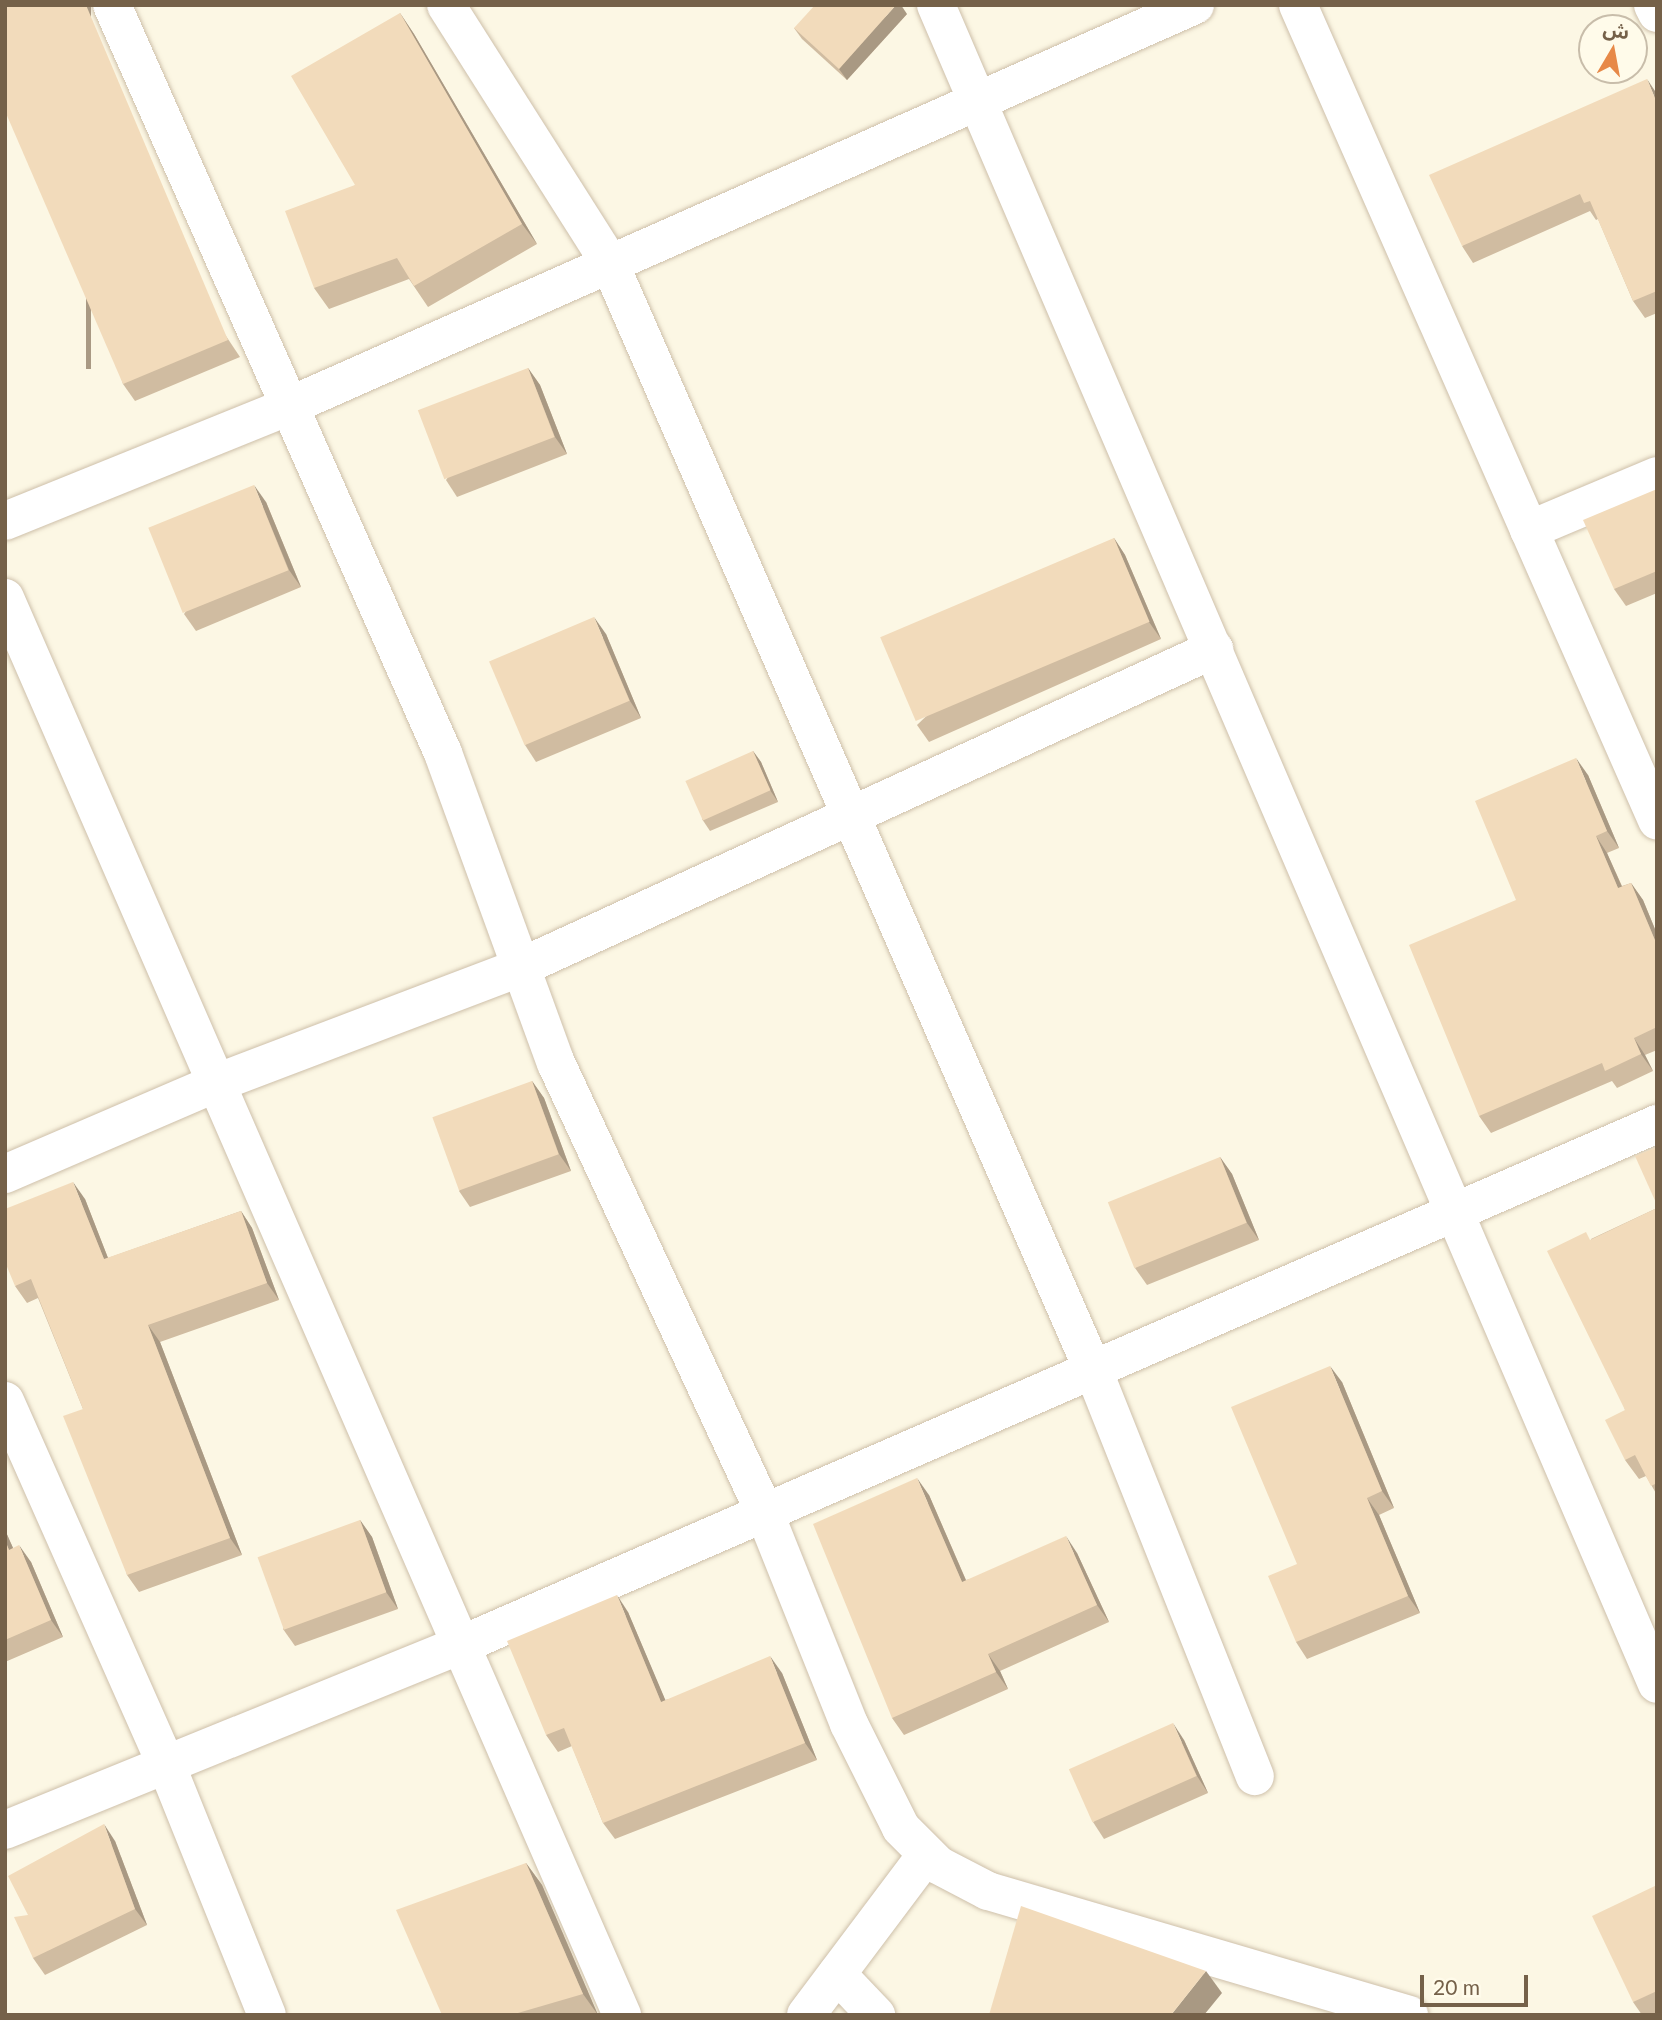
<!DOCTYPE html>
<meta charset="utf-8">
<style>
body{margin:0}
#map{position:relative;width:1662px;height:2020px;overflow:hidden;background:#fcf7e4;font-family:Lato,"Noto Sans Arabic",sans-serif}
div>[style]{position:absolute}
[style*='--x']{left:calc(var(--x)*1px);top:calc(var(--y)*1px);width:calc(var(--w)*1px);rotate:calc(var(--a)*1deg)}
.roads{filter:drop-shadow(0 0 2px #cec0aa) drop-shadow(0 0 2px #cec0aa)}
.minor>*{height:38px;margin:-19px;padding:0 19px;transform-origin:19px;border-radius:19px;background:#fff}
.wall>*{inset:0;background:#d0bca1}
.shaded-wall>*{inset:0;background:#a99983;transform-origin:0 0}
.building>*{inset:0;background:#f2dbbb;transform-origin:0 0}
span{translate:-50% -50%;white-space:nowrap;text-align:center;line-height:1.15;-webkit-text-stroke:5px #fffbea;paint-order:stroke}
.frame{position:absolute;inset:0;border:7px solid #756149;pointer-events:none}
.north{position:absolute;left:1578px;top:14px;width:70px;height:70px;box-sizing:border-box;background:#fffbea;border:2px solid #c8bdaa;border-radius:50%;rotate:10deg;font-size:19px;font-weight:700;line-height:28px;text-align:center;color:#756149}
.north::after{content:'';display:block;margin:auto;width:24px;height:32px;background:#e78948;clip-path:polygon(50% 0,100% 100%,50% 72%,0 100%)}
.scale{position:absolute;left:1420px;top:1975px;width:108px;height:32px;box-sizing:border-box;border:4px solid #756149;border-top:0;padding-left:9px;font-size:21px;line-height:24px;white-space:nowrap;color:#756149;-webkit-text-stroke:5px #fffbea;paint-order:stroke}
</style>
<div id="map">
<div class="roads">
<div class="minor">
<i style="--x:112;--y:5;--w:818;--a:66.13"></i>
<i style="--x:443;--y:753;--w:330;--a:70"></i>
<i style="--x:556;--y:1063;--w:497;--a:65.1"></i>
<i style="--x:765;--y:1514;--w:226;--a:68.2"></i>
<i style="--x:849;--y:1724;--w:116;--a:63.4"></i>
<i style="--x:901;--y:1828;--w:52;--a:45"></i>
<i style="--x:938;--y:1865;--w:56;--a:27.5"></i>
<i style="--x:988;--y:1891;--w:439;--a:16.4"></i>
<i style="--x:446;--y:5;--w:304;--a:57.6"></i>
<i style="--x:609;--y:262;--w:1211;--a:66.4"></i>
<i style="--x:1094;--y:1372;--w:435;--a:68.3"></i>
<i style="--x:936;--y:5;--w:1827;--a:66.76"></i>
<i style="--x:1298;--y:5;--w:891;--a:66.23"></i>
<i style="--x:1653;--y:5;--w:9;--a:63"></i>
<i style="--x:5;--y:521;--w:304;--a:-22"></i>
<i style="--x:287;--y:407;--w:993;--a:-23.88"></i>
<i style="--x:1529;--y:530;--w:139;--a:-22.9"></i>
<i style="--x:5;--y:598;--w:1546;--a:66.47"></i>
<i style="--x:5;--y:1174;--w:233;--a:-23.3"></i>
<i style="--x:219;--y:1082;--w:321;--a:-20.8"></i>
<i style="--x:519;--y:968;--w:765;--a:-24.65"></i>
<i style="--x:5;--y:1401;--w:402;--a:66.1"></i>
<i style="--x:168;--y:1769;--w:265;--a:68.1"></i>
<i style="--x:5;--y:1830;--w:492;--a:-22.1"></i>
<i style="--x:461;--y:1645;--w:1305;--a:-23.54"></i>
<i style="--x:837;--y:1974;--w:57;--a:46.4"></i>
<i style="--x:806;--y:2015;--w:200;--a:-53.1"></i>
</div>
</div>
<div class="wall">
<i style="clip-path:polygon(5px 5px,240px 357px,135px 401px,123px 384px)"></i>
<i style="clip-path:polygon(400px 13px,414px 34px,537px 244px,428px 307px,409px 279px,329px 309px,314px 288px,355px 185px)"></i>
<i style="clip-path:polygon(907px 14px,847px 80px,802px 39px,794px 28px)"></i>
<i style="clip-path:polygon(1657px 94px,1657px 313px,1645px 318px,1633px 301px,1598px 219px,1596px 220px,1590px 211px,1473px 263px,1462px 246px)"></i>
<i style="clip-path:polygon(528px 368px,540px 385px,567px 454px,457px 497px,446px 480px)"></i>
<i style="clip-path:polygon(1657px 489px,1657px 593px,1626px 606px,1614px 589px)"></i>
<i style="clip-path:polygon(266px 502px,301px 587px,196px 631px,184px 614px)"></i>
<i style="clip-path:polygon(1114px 538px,1125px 555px,1161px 639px,929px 742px,917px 725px)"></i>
<i style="clip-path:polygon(606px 634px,641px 718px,536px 762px,525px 745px)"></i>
<i style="clip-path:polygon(753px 751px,761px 762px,778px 802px,710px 831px,702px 819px)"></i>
<i style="clip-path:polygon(1588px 775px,1619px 848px,1607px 853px,1622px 886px,1631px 883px,1643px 900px,1657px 934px,1657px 1050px,1645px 1055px,1653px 1071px,1617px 1088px,1612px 1081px,1491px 1133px,1479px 1116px)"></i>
<i style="clip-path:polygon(532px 1081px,544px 1098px,571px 1171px,470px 1207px,459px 1191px)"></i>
<i style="clip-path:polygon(1220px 1157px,1232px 1174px,1259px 1240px,1147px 1285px,1135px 1268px)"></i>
<i style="clip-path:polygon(85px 1199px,108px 1258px,241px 1211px,252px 1228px,279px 1300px,160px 1342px,242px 1555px,139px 1592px,127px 1575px,83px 1409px,38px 1298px,27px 1303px,15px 1286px)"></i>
<i style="clip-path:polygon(1657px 1208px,1657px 1495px,1646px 1476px,1639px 1479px,1625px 1460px,1625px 1410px,1591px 1239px)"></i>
<i style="clip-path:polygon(1342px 1382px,1394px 1508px,1379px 1515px,1420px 1613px,1307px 1659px,1296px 1642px,1297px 1564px)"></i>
<i style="clip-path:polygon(929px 1495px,966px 1580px,1077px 1553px,1109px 1622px,1000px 1671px,1008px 1689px,904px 1735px,892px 1718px)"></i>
<i style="clip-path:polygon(360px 1520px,372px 1537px,398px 1609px,295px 1646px,283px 1629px)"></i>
<i style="clip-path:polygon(5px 1530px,13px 1548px,31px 1562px,63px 1637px,5px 1662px)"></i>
<i style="clip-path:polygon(628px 1612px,665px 1700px,782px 1673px,817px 1760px,615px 1839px,603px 1823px,572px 1746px,558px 1752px,546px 1735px)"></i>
<i style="clip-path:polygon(1184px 1740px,1208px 1793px,1104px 1839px,1093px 1822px)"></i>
<i style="clip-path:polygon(115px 1841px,147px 1925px,45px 1975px,33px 1958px,28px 1915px)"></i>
<i style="clip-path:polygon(526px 1863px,542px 1885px,598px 2015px,442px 2015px)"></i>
<i style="clip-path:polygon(1657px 1885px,1657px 2013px,1653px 2015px,1642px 2015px,1633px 2002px)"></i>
</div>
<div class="shaded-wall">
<i style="left:86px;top:5px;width:5px;height:364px"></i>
<i style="clip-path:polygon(896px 5px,901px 5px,907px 14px,847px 80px,839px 69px)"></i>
<i style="clip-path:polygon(400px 13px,414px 34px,537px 244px,522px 224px)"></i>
<i style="clip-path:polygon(1647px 79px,1657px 94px,1657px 103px)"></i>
<i style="clip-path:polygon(528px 368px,540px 385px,567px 454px,555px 437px)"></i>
<i style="clip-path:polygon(254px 485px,266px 502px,301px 587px,289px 570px)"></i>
<i style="clip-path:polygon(1114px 538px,1125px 555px,1161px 639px,1149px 622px)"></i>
<i style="clip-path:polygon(594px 617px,606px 634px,641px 718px,630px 701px)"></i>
<i style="clip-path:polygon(753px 751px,761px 762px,778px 802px,770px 790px)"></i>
<i style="clip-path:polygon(1576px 758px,1588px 775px,1619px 848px,1607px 831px)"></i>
<i style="clip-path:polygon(1596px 836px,1607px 853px,1630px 905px,1618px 888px)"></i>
<i style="clip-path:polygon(1631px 883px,1643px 900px,1657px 934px,1657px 945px)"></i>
<i style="clip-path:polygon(1634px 1038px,1645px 1055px,1653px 1071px,1641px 1054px)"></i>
<i style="clip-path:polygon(532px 1081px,544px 1098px,571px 1171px,559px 1154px)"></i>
<i style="clip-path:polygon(1220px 1157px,1232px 1174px,1259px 1240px,1247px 1223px)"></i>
<i style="clip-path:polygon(73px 1182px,85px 1199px,115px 1276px,104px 1259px)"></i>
<i style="clip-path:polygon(241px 1211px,252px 1228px,279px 1300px,267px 1283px)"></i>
<i style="clip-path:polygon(148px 1325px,160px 1342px,242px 1555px,230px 1538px)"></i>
<i style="clip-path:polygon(1330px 1366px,1342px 1382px,1394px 1508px,1382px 1491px)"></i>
<i style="clip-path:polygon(917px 1478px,929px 1495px,974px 1599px,962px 1582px)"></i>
<i style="clip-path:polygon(1367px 1498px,1379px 1515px,1420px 1613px,1408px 1596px)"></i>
<i style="clip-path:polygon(360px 1520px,372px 1537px,398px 1609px,386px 1592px)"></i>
<i style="clip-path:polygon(5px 1530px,21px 1566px,9px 1550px,5px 1540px)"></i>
<i style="clip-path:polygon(1066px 1536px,1077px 1553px,1109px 1622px,1097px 1605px)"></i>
<i style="clip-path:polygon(19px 1545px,31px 1562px,63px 1637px,51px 1620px)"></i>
<i style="clip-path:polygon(617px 1595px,628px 1612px,673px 1718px,661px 1702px)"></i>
<i style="clip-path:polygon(988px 1654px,1000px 1671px,1008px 1689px,996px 1672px)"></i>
<i style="clip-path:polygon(770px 1656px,782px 1673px,817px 1760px,805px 1743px)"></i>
<i style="clip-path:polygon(1173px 1723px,1184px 1740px,1208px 1793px,1197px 1776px)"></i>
<i style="clip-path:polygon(104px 1824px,115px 1841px,147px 1925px,135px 1909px)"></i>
<i style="clip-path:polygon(526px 1863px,542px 1885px,598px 2015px,583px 1994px)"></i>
<i style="clip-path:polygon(1206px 1971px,1222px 1993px,1204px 2015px,1171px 2015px)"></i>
</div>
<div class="building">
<i style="clip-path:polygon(5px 5px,86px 5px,228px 340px,123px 384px,5px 111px)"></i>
<i style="clip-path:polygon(815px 5px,896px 5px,839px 69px,794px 28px)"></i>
<i style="clip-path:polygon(400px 13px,522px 224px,414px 286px,397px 258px,314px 288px,285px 211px,355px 185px,291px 76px)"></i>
<i style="clip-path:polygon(1647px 79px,1657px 103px,1657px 291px,1633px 301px,1590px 201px,1584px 203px,1580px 194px,1462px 246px,1429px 175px)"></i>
<i style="left:528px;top:368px;width:74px;height:118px;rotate:69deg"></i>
<i style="left:254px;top:485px;width:92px;height:114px;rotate:68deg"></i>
<i style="clip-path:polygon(1657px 489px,1657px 571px,1614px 589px,1583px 520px)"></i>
<i style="left:1114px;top:538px;width:91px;height:254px;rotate:67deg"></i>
<i style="left:594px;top:617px;width:91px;height:114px;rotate:67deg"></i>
<i style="left:753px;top:751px;width:43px;height:74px;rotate:66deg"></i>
<i style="clip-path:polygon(1576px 758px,1607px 831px,1596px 836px,1618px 888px,1631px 883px,1657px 945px,1657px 1027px,1634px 1038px,1641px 1054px,1605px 1071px,1602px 1063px,1479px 1116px,1409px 945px,1516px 900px,1475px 801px)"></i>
<i style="left:532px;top:1081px;width:78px;height:106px;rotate:70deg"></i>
<i style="clip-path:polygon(1657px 1147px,1657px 1205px,1635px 1156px)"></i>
<i style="left:1220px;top:1157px;width:71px;height:121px;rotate:68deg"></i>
<i style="clip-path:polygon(73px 1182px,104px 1259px,241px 1211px,267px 1283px,148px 1325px,230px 1538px,127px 1575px,63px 1416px,83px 1409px,31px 1279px,15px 1286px,5px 1262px,5px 1209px)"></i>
<i style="clip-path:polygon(1657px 1208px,1657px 1483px,1651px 1486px,1635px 1455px,1625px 1460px,1605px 1420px,1625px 1410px,1547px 1251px,1586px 1232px,1590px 1240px)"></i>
<i style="clip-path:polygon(1330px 1366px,1382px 1491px,1367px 1498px,1408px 1596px,1296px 1642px,1268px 1576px,1297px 1564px,1231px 1407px)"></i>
<i style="clip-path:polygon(917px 1478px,962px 1582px,1066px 1536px,1097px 1605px,988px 1654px,996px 1672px,892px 1718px,813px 1524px)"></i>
<i style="left:360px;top:1520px;width:77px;height:109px;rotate:70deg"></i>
<i style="clip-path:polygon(5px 1540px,9px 1550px,19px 1545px,51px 1620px,5px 1640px)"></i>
<i style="clip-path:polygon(617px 1595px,661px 1702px,770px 1656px,805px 1743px,603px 1823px,564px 1728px,546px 1735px,507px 1641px)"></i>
<i style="left:1173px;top:1723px;width:58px;height:114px;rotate:66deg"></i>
<i style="clip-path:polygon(104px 1824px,135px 1909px,33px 1958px,14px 1917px,28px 1915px,8px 1876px)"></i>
<i style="clip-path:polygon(526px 1863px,583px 1994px,511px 2015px,442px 2015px,396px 1910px)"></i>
<i style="clip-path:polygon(1657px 1885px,1657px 1991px,1633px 2002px,1592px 1916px)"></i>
<i style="clip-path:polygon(1021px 1906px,1206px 1971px,1171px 2015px,989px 2015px)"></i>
</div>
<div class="frame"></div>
<div class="north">ش</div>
<div class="scale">20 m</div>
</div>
